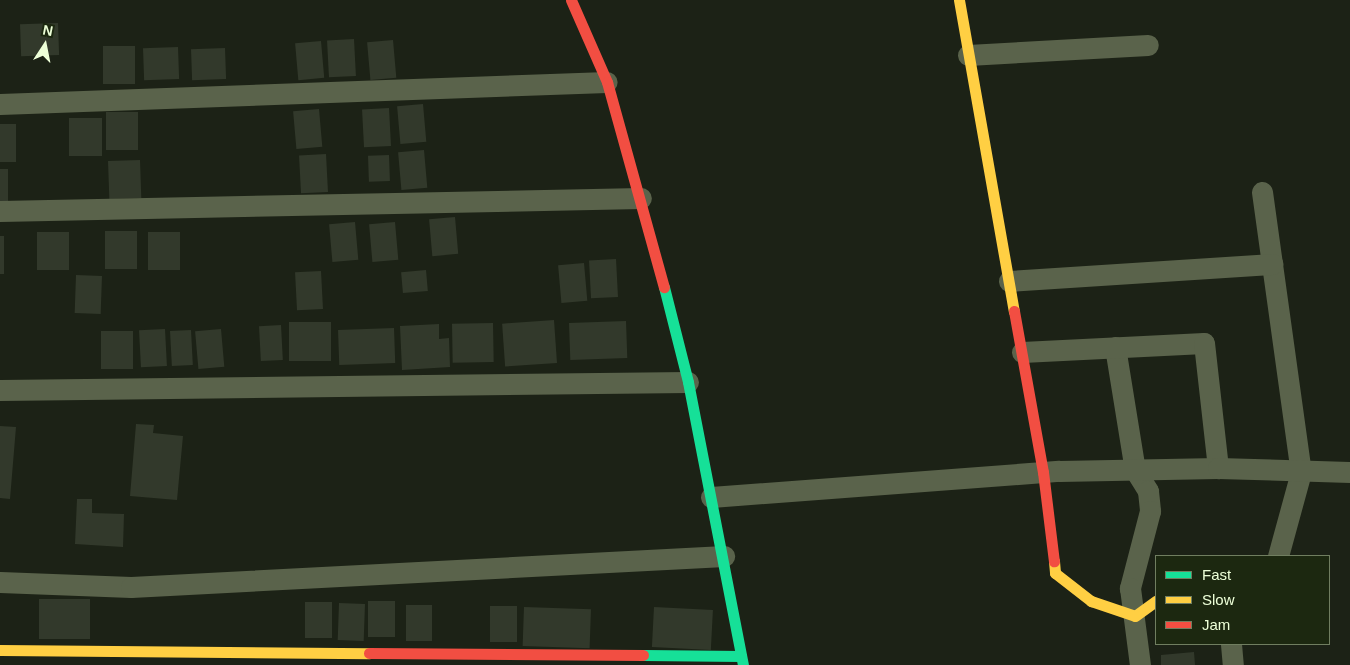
<!DOCTYPE html>
<style>
body{margin:0}
#map{position:relative;width:1350px;height:665px;overflow:hidden;background:#1c2216;font-family:Helvetica,sans-serif}
div>[style]{position:absolute}
[style*='--x']{left:calc(var(--x)*1px);top:calc(var(--y)*1px);width:calc(var(--w)*1px);rotate:calc(var(--a)*1deg)}
.building>*{inset:0;background:#32392b;transform-origin:0 0}
.street>*{height:21px;margin:-10.5px;padding:0 10.5px;transform-origin:10.5px;border-radius:10.5px;background:#5a634b}
.fast>*{height:11px;margin:-5.5px;padding:0 5.5px;transform-origin:5.5px;border-radius:5.5px;background:#16e098}
.slow>*{height:11px;margin:-5.5px;padding:0 5.5px;transform-origin:5.5px;border-radius:5.5px;background:#ffcf43}
.jam>*{height:11px;margin:-5.5px;padding:0 5.5px;transform-origin:5.5px;border-radius:5.5px;background:#f24e42}
span{translate:-50% -50%;white-space:nowrap;text-align:center;line-height:1.15;-webkit-text-stroke:4.5px #1c2810;paint-order:stroke}
.legend{position:absolute;left:1155px;top:555px;width:175px;height:90px;box-sizing:border-box;background:#1c2810;border:1px solid #707e60;margin:0;padding:6px 9px;list-style:none;font-size:15px;color:#edffd8}
.legend li{display:flex;align-items:center;gap:10px;height:25px}
.legend b{width:25px;border:1px solid #707e60}
.north{position:absolute;left:20px;top:20px;width:50px;height:50px;-webkit-text-stroke:4px #1c2810;paint-order:stroke;rotate:11deg;font-size:14px;font-weight:700;line-height:20px;text-align:center;color:#edffd8}
.north::after{content:'';display:block;margin:auto;width:18px;height:22px;background:#edffd8;clip-path:polygon(50% 0,100% 100%,50% 72%,0 100%)}
</style>
<div id="map">
<div class="building">
<i style="left:58px;top:23px;width:32px;height:38px;rotate:88deg"></i>
<i style="left:354px;top:39px;width:37px;height:27px;rotate:87deg"></i>
<i style="left:393px;top:40px;width:38px;height:26px;rotate:85deg"></i>
<i style="left:321px;top:41px;width:37px;height:26px;rotate:85deg"></i>
<i style="left:103px;top:46px;width:32px;height:38px"></i>
<i style="left:178px;top:47px;width:32px;height:35px;rotate:88deg"></i>
<i style="left:225px;top:48px;width:31px;height:34px;rotate:88deg"></i>
<i style="left:423px;top:104px;width:38px;height:26px;rotate:85deg"></i>
<i style="left:389px;top:108px;width:38px;height:27px;rotate:87deg"></i>
<i style="left:319px;top:109px;width:38px;height:26px;rotate:85deg"></i>
<i style="left:106px;top:112px;width:32px;height:38px"></i>
<i style="left:102px;top:118px;width:38px;height:33px;rotate:90deg"></i>
<i style="left:0;top:124px;width:16px;height:38px"></i>
<i style="left:424px;top:150px;width:38px;height:26px;rotate:85deg"></i>
<i style="left:326px;top:154px;width:38px;height:27px;rotate:87deg"></i>
<i style="left:389px;top:155px;width:26px;height:21px;rotate:88deg"></i>
<i style="left:140px;top:160px;width:38px;height:32px;rotate:88deg"></i>
<i style="left:0;top:169px;width:8px;height:32px"></i>
<i style="left:455px;top:217px;width:37px;height:26px;rotate:85deg"></i>
<i style="left:355px;top:222px;width:38px;height:26px;rotate:85deg"></i>
<i style="left:395px;top:222px;width:38px;height:26px;rotate:85deg"></i>
<i style="left:105px;top:231px;width:32px;height:38px"></i>
<i style="left:37px;top:232px;width:32px;height:38px"></i>
<i style="left:148px;top:232px;width:32px;height:38px"></i>
<i style="left:0;top:236px;width:4px;height:38px"></i>
<i style="left:616px;top:259px;width:38px;height:27px;rotate:87deg"></i>
<i style="left:584px;top:263px;width:38px;height:26px;rotate:85deg"></i>
<i style="left:426px;top:270px;width:21px;height:25px;rotate:85deg"></i>
<i style="left:321px;top:271px;width:38px;height:26px;rotate:87deg"></i>
<i style="left:76px;top:275px;width:26px;height:38px;rotate:2deg"></i>
<i style="left:554px;top:320px;width:43px;height:52px;rotate:86deg"></i>
<i style="left:626px;top:321px;width:37px;height:57px;rotate:88deg"></i>
<i style="left:331px;top:322px;width:39px;height:42px;rotate:90deg"></i>
<i style="left:493px;top:323px;width:39px;height:41px;rotate:89deg"></i>
<i style="clip-path:polygon(439px 324px,439px 339px,449px 338px,450px 367px,402px 370px,400px 326px)"></i>
<i style="left:281px;top:325px;width:35px;height:22px;rotate:87deg"></i>
<i style="left:394px;top:328px;width:35px;height:56px;rotate:88deg"></i>
<i style="left:165px;top:329px;width:37px;height:26px;rotate:87deg"></i>
<i style="left:221px;top:329px;width:38px;height:26px;rotate:85deg"></i>
<i style="left:191px;top:330px;width:35px;height:21px;rotate:87deg"></i>
<i style="left:101px;top:331px;width:32px;height:38px"></i>
<i style="clip-path:polygon(136px 424px,154px 425px,153px 433px,183px 436px,177px 500px,130px 496px)"></i>
<i style="clip-path:polygon(0 426px,16px 427px,10px 499px,0 498px)"></i>
<i style="clip-path:polygon(77px 499px,92px 499px,92px 513px,124px 514px,123px 547px,75px 544px)"></i>
<i style="left:39px;top:599px;width:51px;height:40px"></i>
<i style="left:368px;top:601px;width:27px;height:36px"></i>
<i style="left:305px;top:602px;width:27px;height:36px"></i>
<i style="left:339px;top:603px;width:26px;height:37px;rotate:2deg"></i>
<i style="left:406px;top:605px;width:26px;height:36px"></i>
<i style="left:490px;top:606px;width:27px;height:36px"></i>
<i style="left:524px;top:607px;width:67px;height:39px;rotate:2deg"></i>
<i style="left:654px;top:607px;width:59px;height:40px;rotate:3deg"></i>
<i style="clip-path:polygon(1194px 652px,1195px 665px,1161px 665px,1161px 655px)"></i>
</div>
<div class="street">
<i style="--x:968;--y:55;--w:180;--a:-3.2"></i>
<i style="--x:0;--y:104;--w:607;--a:-2.08"></i>
<i style="--x:1262;--y:192;--w:283;--a:82.1"></i>
<i style="--x:1301;--y:472;--w:87;--a:105.3"></i>
<i style="--x:0;--y:211;--w:641;--a:-1.16"></i>
<i style="--x:1009;--y:281;--w:264;--a:-3.7"></i>
<i style="--x:1115;--y:347;--w:125;--a:80.8"></i>
<i style="--x:1135;--y:470;--w:25;--a:58"></i>
<i style="--x:1148;--y:491;--w:20;--a:84"></i>
<i style="--x:1150;--y:511;--w:80;--a:104.6"></i>
<i style="--x:1130;--y:588;--w:78;--a:82.6"></i>
<i style="--x:1022;--y:352;--w:182;--a:-2.8"></i>
<i style="--x:1204;--y:343;--w:126;--a:83.6"></i>
<i style="--x:0;--y:390;--w:688;--a:-0.67"></i>
<i style="--x:711;--y:497;--w:349;--a:-4.3"></i>
<i style="--x:1059;--y:471;--w:159;--a:-1.1"></i>
<i style="--x:1218;--y:468;--w:132;--a:1.7"></i>
<i style="--x:0;--y:582;--w:131;--a:2.2"></i>
<i style="--x:131;--y:587;--w:594;--a:-2.99"></i>
<i style="--x:1231;--y:644;--w:21;--a:85"></i>
</div>
<div class="fast">
<i style="--x:664;--y:287;--w:98;--a:75.8"></i>
<i style="--x:688;--y:382;--w:288;--a:79"></i>
<i style="--x:643;--y:655;--w:98;--a:0.6"></i>
</div>
<div class="slow">
<i style="--x:959;--y:0;--w:316;--a:80"></i>
<i style="--x:1054;--y:561;--w:12;--a:85"></i>
<i style="--x:1055;--y:573;--w:46;--a:37.9"></i>
<i style="--x:1091;--y:601;--w:46;--a:18.8"></i>
<i style="--x:1135;--y:616;--w:26;--a:-36"></i>
<i style="--x:0;--y:650;--w:369;--a:0.5"></i>
</div>
<div class="jam">
<i style="--x:571;--y:0;--w:90;--a:66.3"></i>
<i style="--x:607;--y:82;--w:213;--a:74.5"></i>
<i style="--x:1014;--y:311;--w:164;--a:79.8"></i>
<i style="--x:1043;--y:472;--w:90;--a:83"></i>
<i style="--x:369;--y:653;--w:274;--a:0.4"></i>
</div>
<ul class="legend">
<li><b style="height:6px;background:#16e098"></b>Fast</li>
<li><b style="height:6px;background:#ffcf43"></b>Slow</li>
<li><b style="height:6px;background:#f24e42"></b>Jam</li>
</ul>
<div class="north">N</div>
</div>
